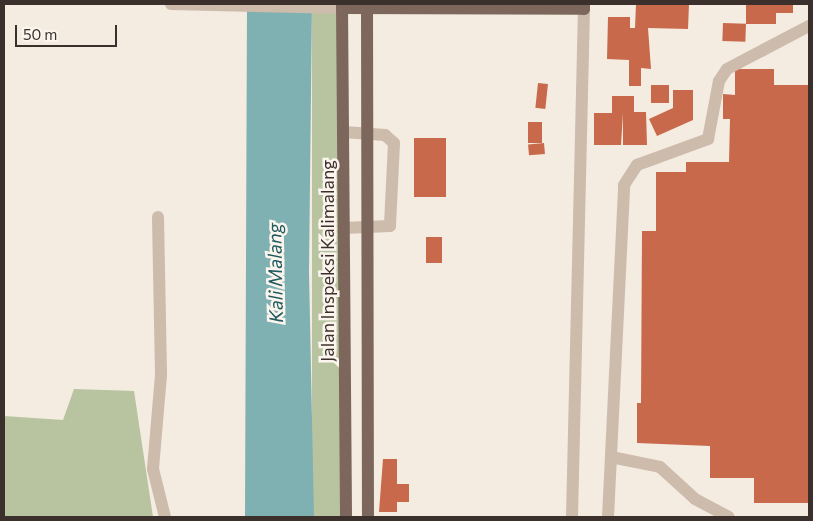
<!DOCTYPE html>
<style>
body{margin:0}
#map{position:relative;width:813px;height:521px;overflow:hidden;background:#f4ebe1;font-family:Commissioner,sans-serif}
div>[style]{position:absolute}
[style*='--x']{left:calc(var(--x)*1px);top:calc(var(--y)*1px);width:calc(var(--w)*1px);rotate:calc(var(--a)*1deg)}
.green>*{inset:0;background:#b8c4a0;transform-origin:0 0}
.water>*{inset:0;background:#7fb0b2}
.river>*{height:25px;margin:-12.5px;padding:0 12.5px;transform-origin:12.5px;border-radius:12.5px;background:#7fb0b2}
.building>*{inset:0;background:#c8694b;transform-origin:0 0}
.minor>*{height:12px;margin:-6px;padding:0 6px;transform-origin:6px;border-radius:6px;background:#cdbbac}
.major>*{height:12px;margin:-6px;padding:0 6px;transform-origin:6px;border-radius:6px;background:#7d675c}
span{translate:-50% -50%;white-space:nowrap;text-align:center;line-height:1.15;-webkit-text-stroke:5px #fbf5ee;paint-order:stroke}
.street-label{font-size:18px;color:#3b302b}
.water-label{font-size:19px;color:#1f5a5e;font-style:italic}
.frame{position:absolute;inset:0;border:5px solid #3b302b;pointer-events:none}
.scale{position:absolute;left:15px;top:25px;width:102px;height:22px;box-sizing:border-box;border:2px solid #3b302b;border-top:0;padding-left:6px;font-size:15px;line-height:18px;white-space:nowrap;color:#3b302b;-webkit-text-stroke:4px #fbf5ee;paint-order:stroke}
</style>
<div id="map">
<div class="green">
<i style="left:312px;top:4px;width:30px;height:513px"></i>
<i style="clip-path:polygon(74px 389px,134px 391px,153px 517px,4px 517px,4px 416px,63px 420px)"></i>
</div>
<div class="water">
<i style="clip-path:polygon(247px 4px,312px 4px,309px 272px,314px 517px,245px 517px)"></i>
</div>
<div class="river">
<i style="--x:274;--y:162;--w:355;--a:89.4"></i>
</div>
<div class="building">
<i style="clip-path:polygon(636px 4px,689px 4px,688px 29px,648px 28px,651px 69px,641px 68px,641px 86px,629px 86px,629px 60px,607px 59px,608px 17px,630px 17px,630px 28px,635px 28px)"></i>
<i style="clip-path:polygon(746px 4px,793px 4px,793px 13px,776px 13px,776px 24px,746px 24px)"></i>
<i style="left:723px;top:23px;width:23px;height:18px;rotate:2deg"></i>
<i style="clip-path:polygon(735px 69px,774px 69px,774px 85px,809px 85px,809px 503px,754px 503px,754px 478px,710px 478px,710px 446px,637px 443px,637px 403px,641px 403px,642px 231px,656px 231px,656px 172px,686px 172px,686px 162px,729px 162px,730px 119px,723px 119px,723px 94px,735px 95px)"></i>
<i style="left:538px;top:83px;width:10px;height:25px;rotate:6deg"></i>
<i style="left:651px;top:85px;width:18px;height:18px"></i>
<i style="clip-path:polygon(673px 90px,693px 90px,693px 120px,657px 136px,649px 119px,673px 108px)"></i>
<i style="clip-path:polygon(612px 96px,634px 96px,634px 112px,646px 112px,647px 145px,623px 145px,623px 113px,621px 145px,594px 145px,594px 113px,612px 113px)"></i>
<i style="left:528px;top:122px;width:14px;height:21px"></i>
<i style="left:414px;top:138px;width:32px;height:59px"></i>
<i style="left:544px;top:143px;width:11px;height:16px;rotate:85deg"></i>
<i style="left:426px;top:237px;width:16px;height:26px"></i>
<i style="clip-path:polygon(383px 459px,397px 459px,397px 484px,409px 484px,409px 502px,397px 502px,397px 512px,379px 512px)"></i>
</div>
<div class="minor">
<i style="--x:171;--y:4;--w:171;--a:1.3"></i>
<i style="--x:344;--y:132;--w:41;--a:4.2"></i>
<i style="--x:385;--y:135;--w:12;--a:42"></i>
<i style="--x:394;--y:143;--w:83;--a:92.8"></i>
<i style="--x:390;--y:226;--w:46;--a:177.5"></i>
<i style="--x:158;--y:217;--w:158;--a:88.9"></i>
<i style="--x:161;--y:375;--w:94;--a:94.9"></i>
<i style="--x:153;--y:469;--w:49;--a:76"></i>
<i style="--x:611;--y:457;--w:50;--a:11.5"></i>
<i style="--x:660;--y:467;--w:47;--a:42.4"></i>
<i style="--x:695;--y:499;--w:38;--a:28"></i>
<i style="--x:572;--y:517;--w:508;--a:-88.65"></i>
<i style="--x:608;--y:517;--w:332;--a:-87.2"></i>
<i style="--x:624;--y:185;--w:24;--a:-57"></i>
<i style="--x:637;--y:165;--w:76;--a:-20.1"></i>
<i style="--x:708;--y:139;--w:59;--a:-79.3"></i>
<i style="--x:719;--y:81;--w:14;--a:-56"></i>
<i style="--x:727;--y:69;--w:93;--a:-27.7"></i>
</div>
<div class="major">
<i style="--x:342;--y:4;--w:513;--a:89.55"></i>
<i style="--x:367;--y:4;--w:513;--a:89.89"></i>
<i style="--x:342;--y:8;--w:242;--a:0.2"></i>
<i style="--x:584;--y:9;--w:5;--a:-90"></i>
</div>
<div class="street-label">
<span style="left:327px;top:261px;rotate:-90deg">Jalan Inspeksi Kalimalang</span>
</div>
<div class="water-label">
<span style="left:275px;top:273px;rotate:-91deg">Kali Malang</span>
</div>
<div class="frame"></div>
<div class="scale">50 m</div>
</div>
